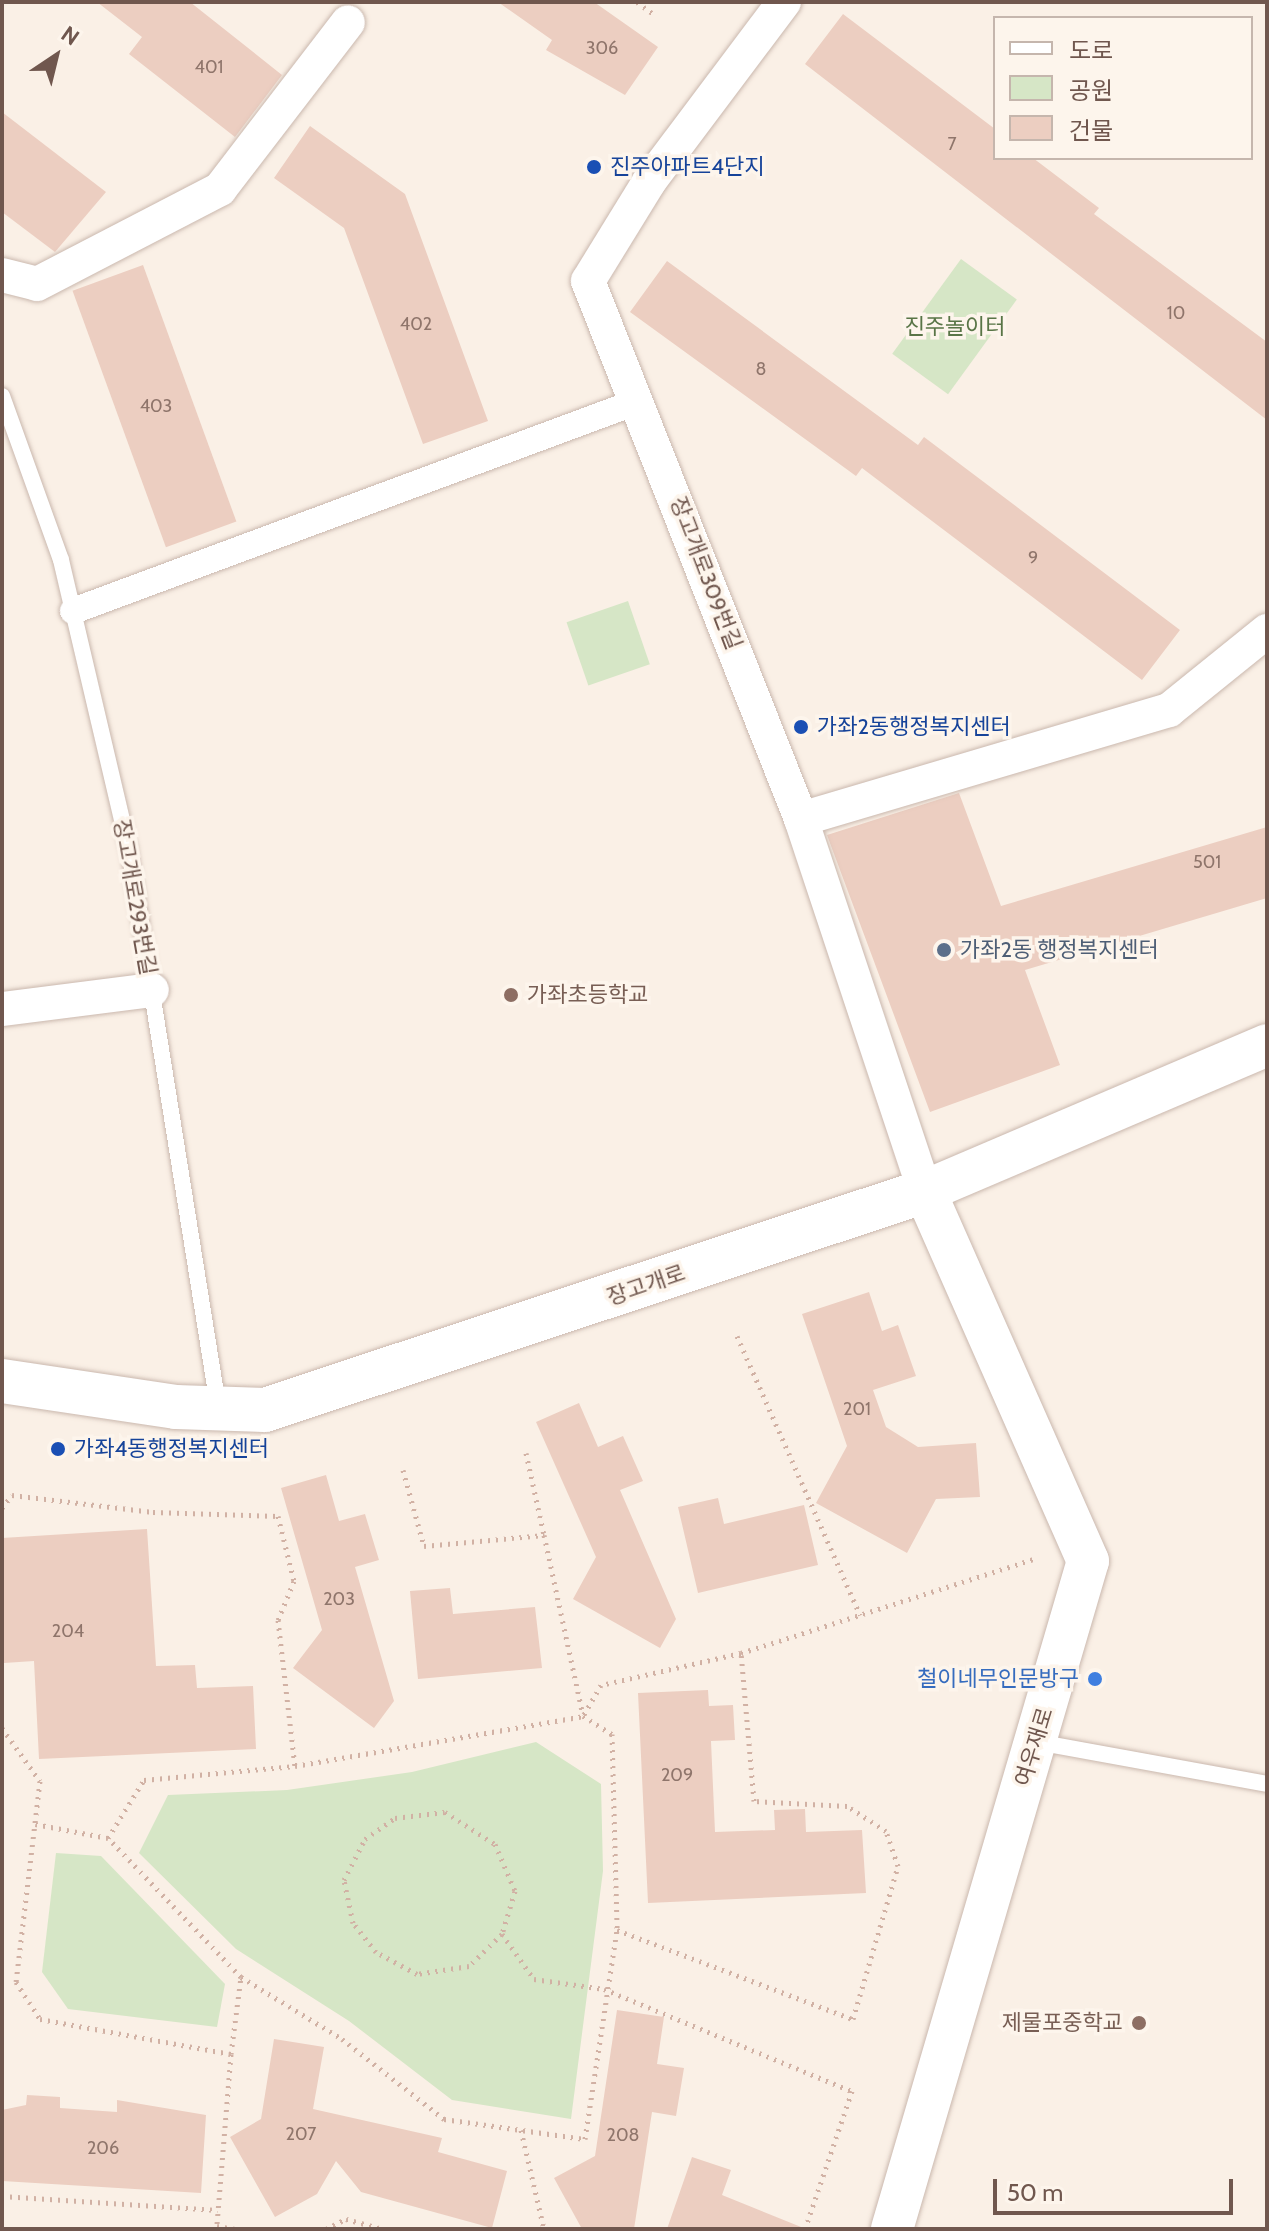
<!DOCTYPE html>
<meta charset="utf-8">
<style>
body{margin:0}
#map{position:relative;width:1269px;height:2231px;overflow:hidden;background:#faf0e6;font-family:Cabin,"Noto Sans KR",sans-serif}
div>[style]{position:absolute}
[style*='--x']{left:calc(var(--x)*1px);top:calc(var(--y)*1px);width:calc(var(--w)*1px);rotate:calc(var(--a)*1deg)}
.green>*{inset:0;background:#d6e6c6;transform-origin:0 0}
.building>*{inset:0;background:#eccec1;transform-origin:0 0}
.path>*{height:5px;margin-top:-2.5px;transform-origin:0;background:repeating-linear-gradient(90deg,#d1b1a4 0 2px,transparent 0 8px)}
.roads{filter:drop-shadow(0 0 2px #cab8ae) drop-shadow(0 0 2px #cab8ae)}
.service>*{height:16px;margin:-8px;padding:0 8px;transform-origin:8px;border-radius:8px;background:#fff}
.pedestrian>*{height:26px;margin:-13px;padding:0 13px;transform-origin:13px;border-radius:13px;background:#fff}
.minor>*{height:34px;margin:-17px;padding:0 17px;transform-origin:17px;border-radius:17px;background:#fff}
.tertiary>*{height:42px;margin:-21px;padding:0 21px;transform-origin:21px;border-radius:21px;background:#fff}
.secondary>*{height:44px;margin:-22px;padding:0 22px;transform-origin:22px;border-radius:22px;background:#fff}
.dots>*{width:22px;height:22px;translate:-50% -50%;box-sizing:border-box;border:4px solid #fdf5ec;border-radius:50%}
span{translate:-50% -50%;white-space:nowrap;text-align:center;line-height:1.15;-webkit-text-stroke:7px #fdf5ec;paint-order:stroke}
.number-label{font-size:18px;color:#8f756b}
.number-label span{-webkit-text-stroke-width:0}
.transit-label{font-size:22px;color:#164399}
.left{translate:0 -50%;text-align:left}
.park-label{font-size:22px;color:#597547}
.street-label{font-size:22px;color:#70574e}
.service-label{font-size:22px;color:#4e5e75}
.education-label{font-size:22px;color:#785e54}
.right{translate:-100% -50%;text-align:right}
.shop-label{font-size:22px;color:#366cbe}
.frame{position:absolute;inset:0;border:4px solid #70574e;pointer-events:none}
.legend{position:absolute;left:993px;top:16px;width:260px;height:144px;box-sizing:border-box;background:#fdf5ec;border:2px solid #c5b6ad;margin:0;padding:10px 14px;list-style:none;font-size:24px;color:#70574e}
.legend li{display:flex;align-items:center;gap:16px;height:40px}
.legend b{width:40px;border:2px solid #c5b6ad}
.north{position:absolute;left:16px;top:16px;width:80px;height:80px;-webkit-text-stroke:6px #fdf5ec;paint-order:stroke;rotate:35deg;font-size:22px;font-weight:700;line-height:32px;text-align:center;color:#70574e}
.north::after{content:'';display:block;margin:auto;width:28px;height:36px;background:#70574e;clip-path:polygon(50% 0,100% 100%,50% 72%,0 100%)}
.scale{position:absolute;left:993px;top:2179px;width:240px;height:36px;box-sizing:border-box;border:4px solid #70574e;border-top:0;padding-left:10px;font-size:24px;line-height:28px;white-space:nowrap;color:#70574e;-webkit-text-stroke:6px #fdf5ec;paint-order:stroke}
</style>
<div id="map">
<div class="green">
<i style="left:961px;top:259px;width:69px;height:117px;rotate:36deg"></i>
<i style="left:628px;top:601px;width:67px;height:65px;rotate:71deg"></i>
<i style="clip-path:polygon(536px 1742px,601px 1784px,603px 1871px,571px 2119px,452px 2100px,349px 2021px,236px 1949px,139px 1853px,168px 1795px,287px 1790px,412px 1772px)"></i>
<i style="clip-path:polygon(56px 1853px,101px 1856px,225px 1984px,217px 2027px,68px 2009px,42px 1972px)"></i>
</div>
<div class="building">
<i style="clip-path:polygon(97px 2px,190px 2px,282px 75px,235px 137px,129px 54px,142px 37px)"></i>
<i style="clip-path:polygon(498px 2px,594px 2px,658px 47px,625px 95px,546px 50px,552px 40px)"></i>
<i style="clip-path:polygon(843px 14px,995px 129px,995px 158px,1033px 158px,1099px 208px,1094px 214px,1267px 342px,1267px 420px,805px 64px)"></i>
<i style="clip-path:polygon(2px 112px,106px 192px,55px 252px,2px 212px)"></i>
<i style="clip-path:polygon(310px 126px,405px 194px,488px 421px,423px 444px,344px 228px,274px 178px)"></i>
<i style="clip-path:polygon(667px 261px,918px 445px,924px 437px,1180px 630px,1142px 680px,862px 468px,856px 476px,630px 312px)"></i>
<i style="left:143px;top:265px;width:273px;height:75px;rotate:70deg"></i>
<i style="clip-path:polygon(959px 793px,1001px 906px,1267px 827px,1267px 898px,1025px 970px,1060px 1065px,930px 1112px,827px 835px)"></i>
<i style="clip-path:polygon(869px 1292px,882px 1331px,898px 1325px,916px 1376px,873px 1390px,886px 1427px,918px 1447px,976px 1443px,980px 1497px,936px 1499px,907px 1553px,816px 1503px,847px 1446px,802px 1314px)"></i>
<i style="clip-path:polygon(579px 1403px,598px 1447px,623px 1436px,643px 1481px,620px 1490px,676px 1619px,660px 1648px,573px 1599px,596px 1557px,536px 1422px)"></i>
<i style="clip-path:polygon(326px 1475px,339px 1521px,365px 1514px,379px 1560px,355px 1567px,394px 1701px,374px 1728px,293px 1668px,322px 1630px,281px 1488px)"></i>
<i style="clip-path:polygon(718px 1498px,724px 1524px,804px 1505px,818px 1565px,698px 1593px,678px 1507px)"></i>
<i style="clip-path:polygon(147px 1529px,156px 1666px,195px 1665px,197px 1688px,253px 1686px,256px 1749px,39px 1759px,34px 1661px,4px 1663px,2px 1538px)"></i>
<i style="clip-path:polygon(450px 1588px,453px 1614px,535px 1607px,542px 1668px,418px 1679px,410px 1591px)"></i>
<i style="clip-path:polygon(708px 1690px,709px 1706px,733px 1705px,735px 1740px,711px 1741px,715px 1832px,775px 1830px,774px 1810px,805px 1809px,806px 1832px,862px 1830px,866px 1893px,648px 1903px,638px 1693px)"></i>
<i style="clip-path:polygon(617px 2010px,664px 2017px,657px 2064px,684px 2068px,676px 2116px,652px 2112px,634px 2229px,582px 2229px,554px 2178px,595px 2156px)"></i>
<i style="clip-path:polygon(274px 2039px,324px 2047px,313px 2109px,442px 2138px,438px 2152px,507px 2171px,492px 2228px,361px 2192px,336px 2161px,317px 2194px,275px 2217px,230px 2137px,261px 2119px)"></i>
<i style="clip-path:polygon(27px 2095px,60px 2097px,60px 2108px,117px 2112px,117px 2100px,206px 2115px,201px 2193px,2px 2181px,2px 2110px,26px 2105px)"></i>
<i style="clip-path:polygon(692px 2157px,731px 2170px,722px 2195px,806px 2229px,667px 2229px)"></i>
</div>
<div class="path">
<i style="--x:637;--y:2;--w:19;--a:36"></i>
<i style="--x:737;--y:1336;--w:305;--a:66.2"></i>
<i style="--x:526;--y:1453;--w:84;--a:77.6"></i>
<i style="--x:403;--y:1470;--w:79;--a:74.6"></i>
<i style="--x:424;--y:1546;--w:121;--a:-5.2"></i>
<i style="--x:544;--y:1535;--w:184;--a:77.8"></i>
<i style="--x:2;--y:1508;--w:16;--a:-52"></i>
<i style="--x:12;--y:1495;--w:142;--a:6.9"></i>
<i style="--x:153;--y:1512;--w:125;--a:1.8"></i>
<i style="--x:278;--y:1516;--w:67;--a:76.2"></i>
<i style="--x:294;--y:1581;--w:42;--a:112.3"></i>
<i style="--x:278;--y:1620;--w:147;--a:83.4"></i>
<i style="--x:295;--y:1766;--w:292;--a:-9.8"></i>
<i style="--x:583;--y:1716;--w:34;--a:32"></i>
<i style="--x:612;--y:1734;--w:196;--a:88.5"></i>
<i style="--x:617;--y:1930;--w:252;--a:20.7"></i>
<i style="--x:853;--y:2019;--w:159;--a:-73.6"></i>
<i style="--x:898;--y:1866;--w:37;--a:-109"></i>
<i style="--x:886;--y:1831;--w:46;--a:-147.3"></i>
<i style="--x:847;--y:1806;--w:93;--a:-176.9"></i>
<i style="--x:754;--y:1801;--w:149;--a:-95"></i>
<i style="--x:741;--y:1653;--w:144;--a:167.1"></i>
<i style="--x:601;--y:1685;--w:36;--a:120"></i>
<i style="--x:741;--y:1653;--w:311;--a:-17.8"></i>
<i style="--x:2;--y:1728;--w:65;--a:54.4"></i>
<i style="--x:40;--y:1781;--w:202;--a:96.8"></i>
<i style="--x:16;--y:1982;--w:44;--a:57"></i>
<i style="--x:40;--y:2019;--w:194;--a:10.4"></i>
<i style="--x:231;--y:2054;--w:78;--a:-82.6"></i>
<i style="--x:241;--y:1977;--w:192;--a:-133.7"></i>
<i style="--x:108;--y:1838;--w:74;--a:-169.1"></i>
<i style="--x:108;--y:1838;--w:68;--a:-58.2"></i>
<i style="--x:144;--y:1780;--w:152;--a:-5.3"></i>
<i style="--x:502;--y:1934;--w:46;--a:135.9"></i>
<i style="--x:469;--y:1966;--w:53;--a:171.3"></i>
<i style="--x:417;--y:1974;--w:47;--a:-151.8"></i>
<i style="--x:376;--y:1952;--w:37;--a:-128"></i>
<i style="--x:353;--y:1923;--w:44;--a:-101.8"></i>
<i style="--x:344;--y:1880;--w:46;--a:-62.9"></i>
<i style="--x:365;--y:1839;--w:37;--a:-35"></i>
<i style="--x:395;--y:1818;--w:50;--a:-6.8"></i>
<i style="--x:445;--y:1812;--w:59;--a:32.6"></i>
<i style="--x:495;--y:1844;--w:51;--a:66.9"></i>
<i style="--x:515;--y:1891;--w:45;--a:106.8"></i>
<i style="--x:502;--y:1934;--w:55;--a:54.6"></i>
<i style="--x:534;--y:1979;--w:71;--a:8.1"></i>
<i style="--x:604;--y:1989;--w:268;--a:22.4"></i>
<i style="--x:852;--y:2091;--w:146;--a:108.8"></i>
<i style="--x:241;--y:1977;--w:119;--a:31.5"></i>
<i style="--x:342;--y:2039;--w:130;--a:38.1"></i>
<i style="--x:444;--y:2119;--w:142;--a:8.1"></i>
<i style="--x:585;--y:2139;--w:211;--a:-81.3"></i>
<i style="--x:231;--y:2054;--w:173;--a:94.7"></i>
<i style="--x:217;--y:2226;--w:20;--a:9"></i>
<i style="--x:521;--y:2130;--w:102;--a:76.9"></i>
<i style="--x:2;--y:2196;--w:216;--a:3.7"></i>
<i style="--x:326;--y:2229;--w:22;--a:-27"></i>
<i style="--x:346;--y:2219;--w:38;--a:15"></i>
</div>
<div class="roads">
<div class="service">
<i style="--x:2;--y:396;--w:174;--a:70.2"></i>
<i style="--x:61;--y:560;--w:297;--a:76.8"></i>
<i style="--x:129;--y:849;--w:563;--a:80.91"></i>
<i style="--x:1037;--y:1742;--w:234;--a:10.3"></i>
</div>
<div class="pedestrian">
<i style="--x:73;--y:611;--w:604;--a:-20.36"></i>
</div>
<div class="minor">
<i style="--x:784;--y:2;--w:225;--a:126.9"></i>
<i style="--x:649;--y:182;--w:116;--a:121.6"></i>
<i style="--x:588;--y:281;--w:579;--a:68.4"></i>
<i style="--x:801;--y:819;--w:392;--a:71.6"></i>
<i style="--x:2;--y:275;--w:36;--a:14"></i>
<i style="--x:37;--y:284;--w:206;--a:-27.4"></i>
<i style="--x:220;--y:189;--w:210;--a:-52.5"></i>
<i style="--x:801;--y:819;--w:384;--a:-16.5"></i>
<i style="--x:1169;--y:710;--w:126;--a:-38.9"></i>
<i style="--x:2;--y:1009;--w:151;--a:-7.2"></i>
</div>
<div class="tertiary">
<i style="--x:892;--y:2229;--w:696;--a:-73.65"></i>
<i style="--x:1088;--y:1561;--w:404;--a:-113.8"></i>
<i style="--x:925;--y:1191;--w:372;--a:-23.1"></i>
</div>
<div class="secondary">
<i style="--x:2;--y:1381;--w:176;--a:8.5"></i>
<i style="--x:176;--y:1407;--w:89;--a:1.9"></i>
<i style="--x:265;--y:1410;--w:695;--a:-18.36"></i>
</div>
</div>
<div class="dots">
<i style="left:594px;top:167px;background:#1a4fb4"></i>
<i style="left:801px;top:727px;background:#1a4fb4"></i>
<i style="left:944px;top:950px;background:#5c6f8a"></i>
<i style="left:511px;top:995px;background:#8d6e63"></i>
<i style="left:58px;top:1449px;background:#1a4fb4"></i>
<i style="left:1095px;top:1679px;background:#3f7fe0"></i>
<i style="left:1139px;top:2023px;background:#8d6e63"></i>
</div>
<div class="number-label">
<span style="left:602px;top:48px">306</span>
<span style="left:209px;top:67px">401</span>
<span style="left:952px;top:144px">7</span>
<span style="left:1176px;top:313px">10</span>
<span style="left:416px;top:324px">402</span>
<span style="left:761px;top:369px">8</span>
<span style="left:156px;top:406px">403</span>
<span style="left:1033px;top:558px">9</span>
<span style="left:1207px;top:862px">501</span>
<span style="left:857px;top:1409px">201</span>
<span style="left:339px;top:1599px">203</span>
<span style="left:68px;top:1631px">204</span>
<span style="left:677px;top:1775px">209</span>
<span style="left:301px;top:2134px">207</span>
<span style="left:623px;top:2135px">208</span>
<span style="left:103px;top:2148px">206</span>
</div>
<div class="transit-label">
<span class="left" style="left:610px;top:167px">진주아파트4단지</span>
<span class="left" style="left:817px;top:727px">가좌2동행정복지센터</span>
<span class="left" style="left:74px;top:1449px">가좌4동행정복지센터</span>
</div>
<div class="park-label">
<span style="left:955px;top:327px">진주놀이터</span>
</div>
<div class="street-label">
<span style="left:706px;top:573px;rotate:69deg">장고개로309번길</span>
<span style="left:135px;top:897px;rotate:80deg">장고개로293번길</span>
<span style="left:646px;top:1285px;rotate:-19deg">장고개로</span>
<span style="left:1034px;top:1747px;rotate:-73deg">여우재로</span>
</div>
<div class="service-label">
<span class="left" style="left:960px;top:950px">가좌2동 행정복지센터</span>
</div>
<div class="education-label">
<span class="left" style="left:527px;top:995px">가좌초등학교</span>
<span class="right" style="left:1123px;top:2023px">제물포중학교</span>
</div>
<div class="shop-label">
<span class="right" style="left:1079px;top:1679px">철이네무인문방구</span>
</div>
<div class="frame"></div>
<ul class="legend">
<li><b style="height:10px;background:#fff"></b>도로</li>
<li><b style="height:22px;background:#d6e6c6"></b>공원</li>
<li><b style="height:22px;background:#eccec1"></b>건물</li>
</ul>
<div class="north">N</div>
<div class="scale">50 m</div>
</div>
